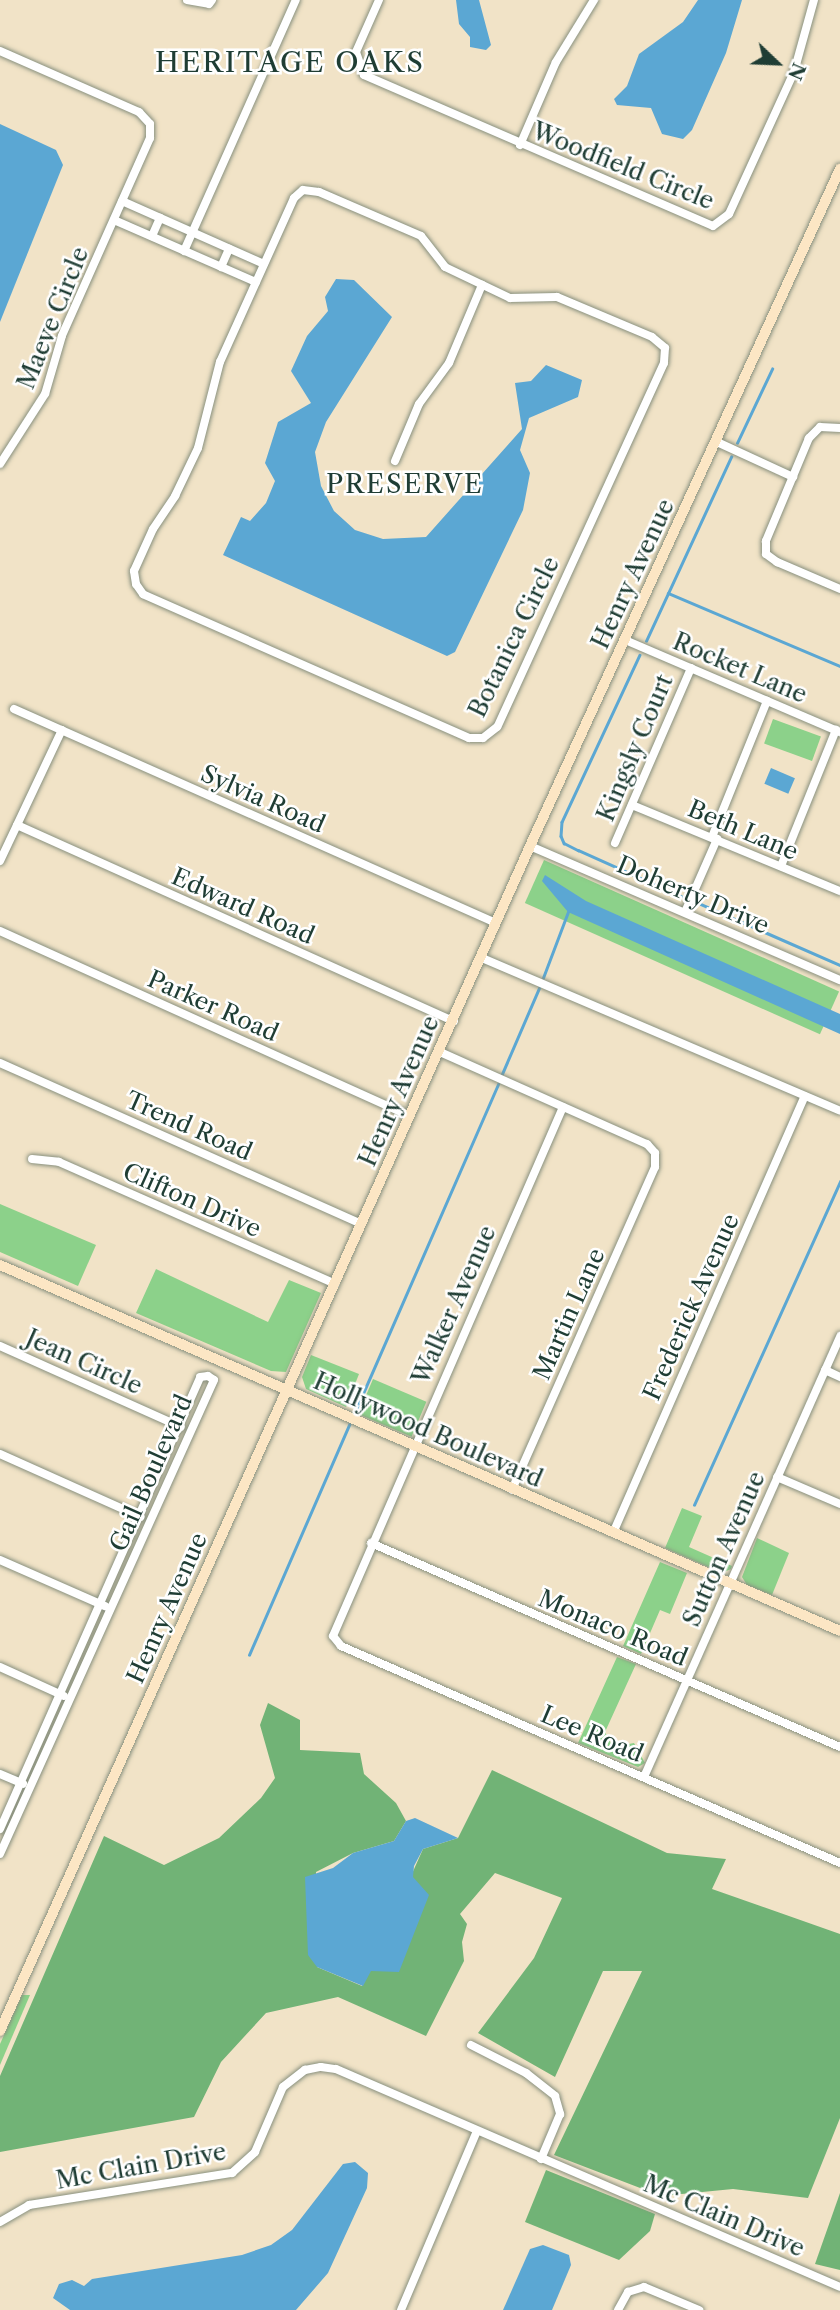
<!DOCTYPE html>
<style>
body{margin:0}
#map{position:relative;width:840px;height:2310px;overflow:hidden;background:#f1e3c7;font-family:"Libre Caslon Text",serif}
div>[style]{position:absolute}
[style*='--x']{left:calc(var(--x)*1px);top:calc(var(--y)*1px);width:calc(var(--w)*1px);rotate:calc(var(--a)*1deg)}
.green>*{inset:0;background:#8cd18a;transform-origin:0 0}
.forest>*{inset:0;background:#71b376}
.water>*{inset:0;background:#5ba7d3;transform-origin:0 0}
.stream>*{height:2.5px;margin:-1.25px;padding:0 1.25px;transform-origin:1.25px;border-radius:1.25px;background:#5ba7d3}
.roads{filter:drop-shadow(0 0 2px #88907e) drop-shadow(0 0 2px #88907e)}
.street>*{height:8px;margin:-4px;padding:0 4px;transform-origin:4px;border-radius:4px;background:#fff}
.secondary>*{height:10px;margin:-5px;padding:0 5px;transform-origin:5px;border-radius:5px;background:#fce6c4}
span{translate:-50% -50%;white-space:nowrap;text-align:center;line-height:1.15;-webkit-text-stroke:5px #fff;paint-order:stroke}
.street-label{font-size:24px;color:#1f3d34}
.neighbourhood-label{font-size:26px;color:#1f3d34;letter-spacing:2px}
.quarter-label{font-size:28px;color:#1f3d34;letter-spacing:2px}
.north{position:absolute;left:742px;top:28px;width:70px;height:70px;-webkit-text-stroke:5px #fff;paint-order:stroke;rotate:113deg;font-size:19px;font-weight:700;line-height:28px;text-align:center;color:#1f3d34}
.north::after{content:'';display:block;margin:auto;width:24px;height:32px;background:#1f3d34;clip-path:polygon(50% 0,100% 100%,50% 72%,0 100%)}
</style>
<div id="map">
<div class="green">
<i style="left:773px;top:719px;width:51px;height:26px;rotate:20deg"></i>
<i style="left:544px;top:860px;width:323px;height:47px;rotate:24deg"></i>
<i style="clip-path:polygon(0 1204px,96px 1245px,78px 1286px,0 1252px)"></i>
<i style="clip-path:polygon(156px 1269px,268px 1322px,289px 1280px,321px 1293px,286px 1372px,271px 1371px,136px 1313px)"></i>
<i style="clip-path:polygon(311px 1355px,359px 1374px,346px 1407px,306px 1389px,302px 1377px)"></i>
<i style="left:373px;top:1379px;width:58px;height:38px;rotate:23deg"></i>
<i style="clip-path:polygon(682px 1508px,702px 1516px,689px 1547px,732px 1566px,731px 1569px,722px 1573px,665px 1548px)"></i>
<i style="clip-path:polygon(757px 1538px,789px 1553px,772px 1595px,747px 1585px,742px 1577px)"></i>
<i style="clip-path:polygon(660px 1562px,687px 1573px,670px 1614px,660px 1610px,641px 1654px,623px 1646px)"></i>
<i style="clip-path:polygon(617px 1657px,636px 1664px,605px 1732px,613px 1747px,634px 1743px,645px 1763px,638px 1767px,578px 1743px)"></i>
<i style="clip-path:polygon(22px 1995px,30px 1995px,0 2065px,0 2044px)"></i>
</div>
<div class="forest">
<i style="clip-path:polygon(268px 1703px,300px 1720px,300px 1750px,360px 1753px,364px 1774px,396px 1803px,406px 1821px,394px 1841px,353px 1853px,316px 1872px,317px 1967px,362px 1986px,423px 1849px,458px 1838px,492px 1770px,667px 1853px,726px 1859px,712px 1889px,840px 1934px,840px 2118px,808px 2198px,733px 2189px,661px 2196px,554px 2155px,642px 1971px,603px 1971px,555px 2077px,478px 2033px,534px 1958px,562px 1898px,495px 1873px,460px 1914px,467px 1924px,462px 1942px,464px 1961px,426px 2036px,338px 1997px,266px 2013px,221px 2062px,194px 2117px,0 2152px,0 2076px,104px 1836px,164px 1865px,219px 1838px,261px 1798px,275px 1778px,260px 1725px)"></i>
<i style="clip-path:polygon(546px 2170px,655px 2214px,650px 2231px,619px 2260px,525px 2222px)"></i>
<i style="clip-path:polygon(840px 2193px,840px 2270px,815px 2264px)"></i>
</div>
<div class="water">
<i style="clip-path:polygon(456px 0,479px 0,491px 45px,486px 50px,470px 47px,470px 37px,459px 24px)"></i>
<i style="clip-path:polygon(698px 0,742px 0,726px 53px,692px 130px,683px 139px,662px 134px,651px 108px,617px 105px,614px 99px,627px 86px,639px 54px,683px 22px)"></i>
<i style="clip-path:polygon(0 124px,56px 150px,63px 165px,0 322px)"></i>
<i style="clip-path:polygon(336px 279px,354px 280px,392px 317px,326px 422px,315px 452px,321px 486px,334px 511px,355px 530px,383px 539px,426px 537px,522px 429px,515px 383px,531px 381px,546px 365px,582px 380px,578px 397px,529px 418px,520px 450px,530px 473px,523px 510px,455px 652px,447px 656px,223px 555px,241px 517px,250px 521px,266px 503px,275px 481px,265px 463px,278px 422px,311px 403px,291px 371px,307px 336px,328px 311px,325px 297px)"></i>
<i style="left:771px;top:768px;width:26px;height:17px;rotate:23deg"></i>
<i style="clip-path:polygon(545px 875px,586px 901px,840px 1014px,840px 1034px,568px 912px,542px 881px)"></i>
<i style="clip-path:polygon(415px 1818px,458px 1838px,423px 1849px,414px 1866px,413px 1877px,429px 1895px,399px 1972px,371px 1971px,363px 1986px,317px 1967px,308px 1955px,305px 1877px,333px 1868px,353px 1853px,394px 1841px,406px 1821px)"></i>
<i style="clip-path:polygon(355px 2162px,368px 2173px,367px 2188px,328px 2273px,296px 2310px,70px 2310px,53px 2298px,59px 2284px,72px 2280px,84px 2286px,92px 2279px,242px 2255px,271px 2245px,292px 2230px,343px 2164px)"></i>
<i style="clip-path:polygon(543px 2245px,569px 2255px,571px 2265px,552px 2310px,503px 2310px,530px 2249px)"></i>
</div>
<div class="stream">
<i style="--x:737;--y:443;--w:82;--a:-64.7"></i>
<i style="--x:668;--y:593;--w:187;--a:23"></i>
<i style="--x:646;--y:641;--w:203;--a:-65.2"></i>
<i style="--x:640;--y:655;--w:184;--a:115"></i>
<i style="--x:562;--y:822;--w:14;--a:94"></i>
<i style="--x:561;--y:836;--w:8;--a:67"></i>
<i style="--x:564;--y:843;--w:16;--a:27"></i>
<i style="--x:578;--y:850;--w:113;--a:24.1"></i>
<i style="--x:696;--y:902;--w:157;--a:23.6"></i>
<i style="--x:543;--y:978;--w:71;--a:-69.3"></i>
<i style="--x:502;--y:1074;--w:94;--a:-66.7"></i>
<i style="--x:354;--y:1414;--w:360;--a:-66.4"></i>
<i style="--x:694;--y:1505;--w:355;--a:-65.7"></i>
<i style="--x:249;--y:1655;--w:256;--a:-66.5"></i>
</div>
<div class="roads">
<div class="street">
<i style="--x:187;--y:0;--w:22;--a:10"></i>
<i style="--x:209;--y:4;--w:5;--a:-53"></i>
<i style="--x:379;--y:0;--w:57;--a:113.9"></i>
<i style="--x:356;--y:52;--w:24;--a:71"></i>
<i style="--x:364;--y:75;--w:380;--a:23.4"></i>
<i style="--x:713;--y:226;--w:20;--a:-37"></i>
<i style="--x:729;--y:214;--w:156;--a:-65.4"></i>
<i style="--x:794;--y:72;--w:75;--a:-74.5"></i>
<i style="--x:0;--y:51;--w:152;--a:23.7"></i>
<i style="--x:139;--y:112;--w:16;--a:47"></i>
<i style="--x:150;--y:124;--w:14;--a:90"></i>
<i style="--x:150;--y:138;--w:217;--a:114"></i>
<i style="--x:62;--y:336;--w:60;--a:106.3"></i>
<i style="--x:45;--y:394;--w:83;--a:122.7"></i>
<i style="--x:520;--y:145;--w:90;--a:-66.6"></i>
<i style="--x:556;--y:62;--w:73;--a:-58.5"></i>
<i style="--x:303;--y:190;--w:16;--a:7"></i>
<i style="--x:319;--y:192;--w:111;--a:23.3"></i>
<i style="--x:421;--y:236;--w:39;--a:52"></i>
<i style="--x:445;--y:267;--w:72;--a:25.5"></i>
<i style="--x:510;--y:298;--w:47;--a:-1.2"></i>
<i style="--x:557;--y:297;--w:103;--a:22.8"></i>
<i style="--x:652;--y:337;--w:17;--a:40"></i>
<i style="--x:665;--y:348;--w:15;--a:94"></i>
<i style="--x:664;--y:363;--w:400;--a:114.6"></i>
<i style="--x:497;--y:727;--w:18;--a:142"></i>
<i style="--x:483;--y:738;--w:14;--a:180"></i>
<i style="--x:469;--y:738;--w:356;--a:-156.2"></i>
<i style="--x:143;--y:594;--w:12;--a:-125"></i>
<i style="--x:136;--y:584;--w:13;--a:-99"></i>
<i style="--x:134;--y:571;--w:46;--a:-65.7"></i>
<i style="--x:153;--y:529;--w:40;--a:-56"></i>
<i style="--x:175;--y:496;--w:53;--a:-64.4"></i>
<i style="--x:198;--y:448;--w:89;--a:-75.7"></i>
<i style="--x:220;--y:362;--w:180;--a:-65.7"></i>
<i style="--x:294;--y:198;--w:12;--a:-42"></i>
<i style="--x:122;--y:201;--w:155;--a:23.9"></i>
<i style="--x:114;--y:220;--w:155;--a:23.6"></i>
<i style="--x:152;--y:236;--w:20;--a:-66"></i>
<i style="--x:184;--y:251;--w:275;--a:-66"></i>
<i style="--x:221;--y:267;--w:20;--a:-66"></i>
<i style="--x:840;--y:428;--w:20;--a:-177"></i>
<i style="--x:820;--y:427;--w:16;--a:135"></i>
<i style="--x:809;--y:438;--w:112;--a:112.7"></i>
<i style="--x:766;--y:541;--w:13;--a:90"></i>
<i style="--x:766;--y:554;--w:14;--a:36"></i>
<i style="--x:777;--y:562;--w:69;--a:23.2"></i>
<i style="--x:717;--y:442;--w:84;--a:24.7"></i>
<i style="--x:395;--y:461;--w:62;--a:-67.2"></i>
<i style="--x:419;--y:404;--w:51;--a:-53.8"></i>
<i style="--x:449;--y:363;--w:85;--a:-67.1"></i>
<i style="--x:625;--y:640;--w:234;--a:23.2"></i>
<i style="--x:14;--y:709;--w:527;--a:23.94"></i>
<i style="--x:632;--y:805;--w:225;--a:22.5"></i>
<i style="--x:17;--y:825;--w:479;--a:24.2"></i>
<i style="--x:712;--y:837;--w:147;--a:-68"></i>
<i style="--x:615;--y:843;--w:191;--a:-66.5"></i>
<i style="--x:530;--y:846;--w:338;--a:23.4"></i>
<i style="--x:0;--y:861;--w:145;--a:-64.7"></i>
<i style="--x:781;--y:866;--w:147;--a:-68"></i>
<i style="--x:685;--y:912;--w:80;--a:-66.3"></i>
<i style="--x:0;--y:931;--w:450;--a:24.3"></i>
<i style="--x:482;--y:958;--w:389;--a:23.1"></i>
<i style="--x:440;--y:1052;--w:227;--a:24"></i>
<i style="--x:647;--y:1144;--w:12;--a:48"></i>
<i style="--x:655;--y:1153;--w:14;--a:90"></i>
<i style="--x:655;--y:1167;--w:353;--a:113.9"></i>
<i style="--x:0;--y:1063;--w:396;--a:24"></i>
<i style="--x:563;--y:1107;--w:577;--a:113.5"></i>
<i style="--x:333;--y:1636;--w:13;--a:51"></i>
<i style="--x:341;--y:1646;--w:544;--a:23.5"></i>
<i style="--x:32;--y:1159;--w:27;--a:6"></i>
<i style="--x:59;--y:1162;--w:302;--a:23.8"></i>
<i style="--x:0;--y:1346;--w:198;--a:24.1"></i>
<i style="--x:825;--y:1370;--w:17;--a:25"></i>
<i style="--x:0;--y:1454;--w:154;--a:24.1"></i>
<i style="--x:777;--y:1477;--w:69;--a:23.2"></i>
<i style="--x:613;--y:1533;--w:477;--a:-66.3"></i>
<i style="--x:371;--y:1543;--w:511;--a:23.51"></i>
<i style="--x:0;--y:1560;--w:115;--a:23.7"></i>
<i style="--x:0;--y:1667;--w:70;--a:24.4"></i>
<i style="--x:0;--y:1774;--w:25;--a:23"></i>
<i style="--x:644;--y:1777;--w:483;--a:-66"></i>
<i style="--x:0;--y:1829;--w:494;--a:-66.1"></i>
<i style="--x:200;--y:1377;--w:8;--a:-7"></i>
<i style="--x:208;--y:1376;--w:7;--a:34"></i>
<i style="--x:214;--y:1380;--w:520;--a:114.3"></i>
<i style="--x:471;--y:2045;--w:62;--a:27"></i>
<i style="--x:526;--y:2073;--w:37;--a:38"></i>
<i style="--x:555;--y:2096;--w:19;--a:74"></i>
<i style="--x:560;--y:2114;--w:49;--a:112.9"></i>
<i style="--x:0;--y:2222;--w:34;--a:-30"></i>
<i style="--x:29;--y:2205;--w:206;--a:-9"></i>
<i style="--x:232;--y:2173;--w:31;--a:-42"></i>
<i style="--x:255;--y:2152;--w:71;--a:-66.7"></i>
<i style="--x:283;--y:2087;--w:28;--a:-38"></i>
<i style="--x:305;--y:2070;--w:16;--a:-11"></i>
<i style="--x:321;--y:2067;--w:15;--a:8"></i>
<i style="--x:336;--y:2069;--w:549;--a:23.39"></i>
<i style="--x:401;--y:2310;--w:194;--a:-67"></i>
<i style="--x:618;--y:2310;--w:21;--a:-61"></i>
<i style="--x:628;--y:2292;--w:17;--a:-17"></i>
<i style="--x:644;--y:2287;--w:60;--a:22.7"></i>
</div>
<div class="secondary">
<i style="--x:0;--y:1265;--w:916;--a:23.54"></i>
<i style="--x:0;--y:2031;--w:1298;--a:-65.9"></i>
<i style="--x:530;--y:846;--w:745;--a:-65.4"></i>
</div>
</div>
<div class="street-label">
<span style="left:623px;top:166px;rotate:22deg">Woodfield Circle</span>
<span style="left:53px;top:318px;rotate:-68deg">Maeve Circle</span>
<span style="left:633px;top:574px;rotate:-65deg">Henry Avenue</span>
<span style="left:514px;top:637px;rotate:-64deg">Botanica Circle</span>
<span style="left:740px;top:668px;rotate:23deg">Rocket Lane</span>
<span style="left:635px;top:748px;rotate:-67deg">Kingsly Court</span>
<span style="left:263px;top:799px;rotate:24deg">Sylvia Road</span>
<span style="left:743px;top:830px;rotate:23deg">Beth Lane</span>
<span style="left:693px;top:895px;rotate:23deg">Doherty Drive</span>
<span style="left:243px;top:906px;rotate:24deg">Edward Road</span>
<span style="left:213px;top:1006px;rotate:24deg">Parker Road</span>
<span style="left:399px;top:1091px;rotate:-66deg">Henry Avenue</span>
<span style="left:189px;top:1126px;rotate:24deg">Trend Road</span>
<span style="left:192px;top:1200px;rotate:24deg">Clifton Drive</span>
<span style="left:454px;top:1305px;rotate:-66deg">Walker Avenue</span>
<span style="left:691px;top:1307px;rotate:-66deg">Frederick Avenue</span>
<span style="left:569px;top:1314px;rotate:-66deg">Martin Lane</span>
<span style="left:84px;top:1362px;rotate:24deg">Jean Circle</span>
<span style="left:428px;top:1430px;rotate:24deg">Hollywood Boulevard</span>
<span style="left:151px;top:1473px;rotate:-66deg">Gail Boulevard</span>
<span style="left:724px;top:1549px;rotate:-66deg">Sutton Avenue</span>
<span style="left:167px;top:1608px;rotate:-66deg">Henry Avenue</span>
<span style="left:613px;top:1628px;rotate:23deg">Monaco Road</span>
<span style="left:592px;top:1734px;rotate:23deg">Lee Road</span>
<span style="left:141px;top:2166px;rotate:-10deg">Mc Clain Drive</span>
<span style="left:724px;top:2216px;rotate:23deg">Mc Clain Drive</span>
</div>
<div class="neighbourhood-label">
<span style="left:405px;top:485px">PRESERVE</span>
</div>
<div class="quarter-label">
<span style="left:290px;top:62px">HERITAGE OAKS</span>
</div>
<div class="north">N</div>
</div>
